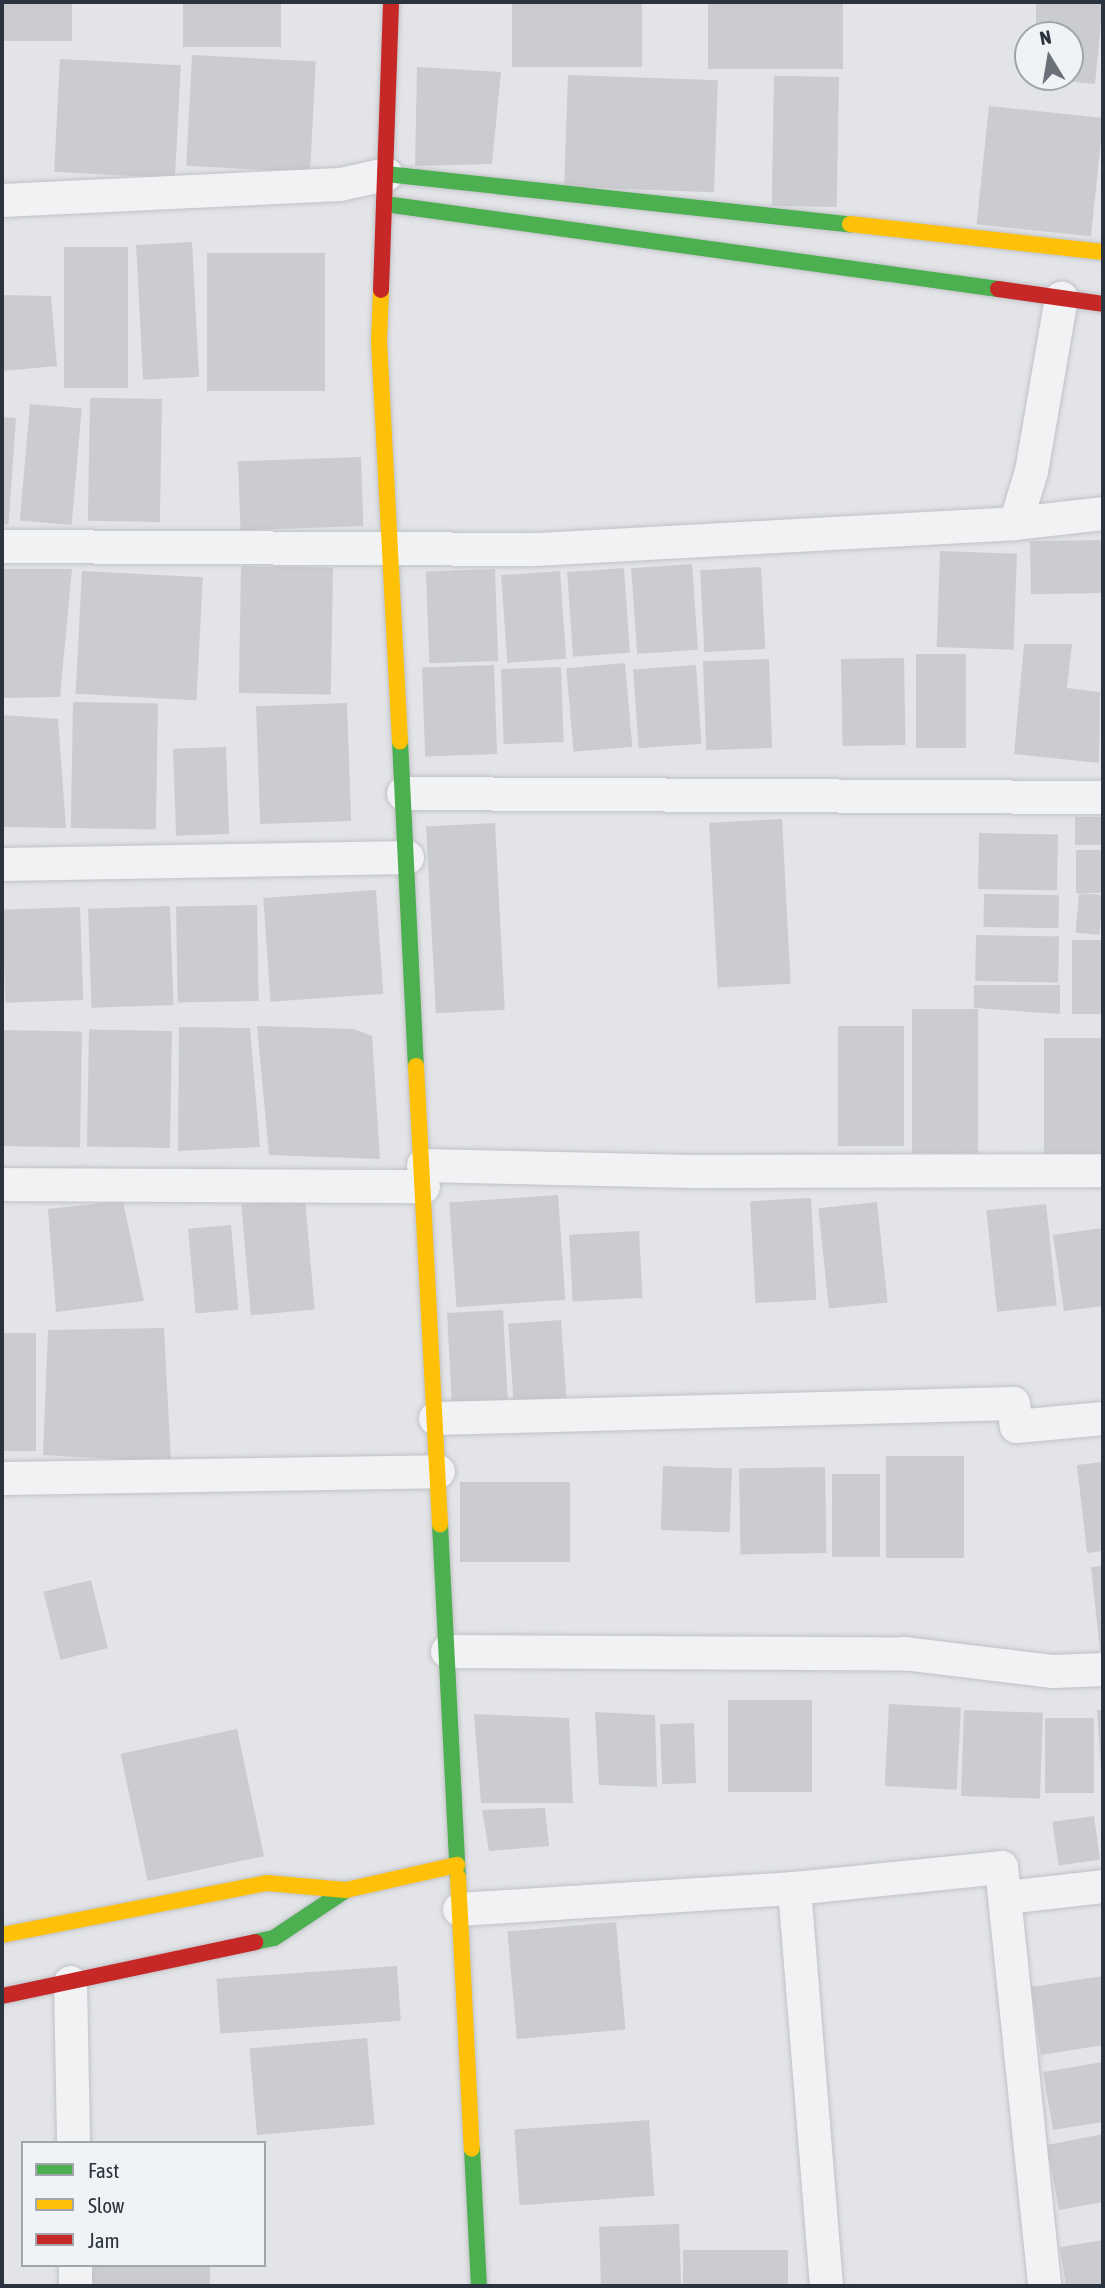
<!DOCTYPE html>
<style>
body{margin:0}
#map{position:relative;width:1105px;height:2288px;overflow:hidden;background:#e2e4e7;font-family:"Asap Condensed",sans-serif}
div>[style]{position:absolute}
[style*='--x']{left:calc(var(--x)*1px);top:calc(var(--y)*1px);width:calc(var(--w)*1px);rotate:calc(var(--a)*1deg)}
.building>*{inset:0;background:#cbcccf;transform-origin:0 0}
.roads{filter:drop-shadow(0 0 2px #c1c2c5) drop-shadow(0 0 2px #c1c2c5)}
.street>*{height:33px;margin:-16.5px;padding:0 16.5px;transform-origin:16.5px;border-radius:16.5px;background:#f1f2f4}
.fast>*{height:16px;margin:-8px;padding:0 8px;transform-origin:8px;border-radius:8px;background:#4caf50}
.slow>*{height:16px;margin:-8px;padding:0 8px;transform-origin:8px;border-radius:8px;background:#ffc107}
.jam>*{height:16px;margin:-8px;padding:0 8px;transform-origin:8px;border-radius:8px;background:#c62828}
span{translate:-50% -50%;white-space:nowrap;text-align:center;line-height:1.15;-webkit-text-stroke:5px #f0f3f6;paint-order:stroke}
.frame{position:absolute;inset:0;border:4px solid #2b333e;pointer-events:none}
.legend{position:absolute;left:21px;top:2141px;width:245px;height:126px;box-sizing:border-box;background:#f0f3f6;border:2px solid #a1a6ac;margin:0;padding:9px 12px;list-style:none;font-size:21px;color:#2b333e}
.legend li{display:flex;align-items:center;gap:14px;height:35px}
.legend b{width:35px;border:2px solid #a1a6ac}
.north{position:absolute;left:1014px;top:21px;width:70px;height:70px;box-sizing:border-box;background:#f0f3f6;border:2px solid #a1a6ac;border-radius:50%;rotate:349deg;font-size:19px;font-weight:700;line-height:28px;text-align:center;color:#2b333e}
.north::after{content:'';display:block;margin:auto;width:24px;height:32px;background:#6b7179;clip-path:polygon(50% 0,100% 100%,50% 72%,0 100%)}
</style>
<div id="map">
<div class="building">
<i style="left:2px;top:2px;width:70px;height:39px"></i>
<i style="left:183px;top:2px;width:98px;height:45px"></i>
<i style="left:512px;top:2px;width:130px;height:65px"></i>
<i style="left:708px;top:2px;width:135px;height:67px"></i>
<i style="clip-path:polygon(1036px 2px,1103px 2px,1095px 84px,1044px 79px,1070px 77px,1070px 35px,1036px 35px)"></i>
<i style="left:192px;top:55px;width:124px;height:111px;rotate:3deg"></i>
<i style="left:60px;top:59px;width:121px;height:113px;rotate:3deg"></i>
<i style="clip-path:polygon(417px 67px,501px 72px,492px 164px,415px 166px)"></i>
<i style="left:568px;top:75px;width:150px;height:112px;rotate:2deg"></i>
<i style="left:839px;top:77px;width:130px;height:65px;rotate:91deg"></i>
<i style="left:989px;top:106px;width:115px;height:119px;rotate:6deg"></i>
<i style="left:192px;top:242px;width:135px;height:56px;rotate:87deg"></i>
<i style="left:64px;top:247px;width:64px;height:141px"></i>
<i style="left:325px;top:253px;width:138px;height:118px;rotate:90deg"></i>
<i style="clip-path:polygon(2px 295px,51px 296px,57px 366px,2px 371px)"></i>
<i style="left:162px;top:399px;width:123px;height:72px;rotate:91deg"></i>
<i style="left:30px;top:404px;width:52px;height:117px;rotate:5deg"></i>
<i style="left:2px;top:417px;width:14px;height:107px;rotate:4deg"></i>
<i style="left:361px;top:457px;width:69px;height:123px;rotate:88deg"></i>
<i style="left:1102px;top:540px;width:53px;height:72px;rotate:89deg"></i>
<i style="left:940px;top:551px;width:77px;height:96px;rotate:2deg"></i>
<i style="left:692px;top:564px;width:86px;height:61px;rotate:86deg"></i>
<i style="left:241px;top:566px;width:92px;height:127px;rotate:1deg"></i>
<i style="left:761px;top:567px;width:82px;height:61px;rotate:87deg"></i>
<i style="left:624px;top:568px;width:85px;height:57px;rotate:86deg"></i>
<i style="clip-path:polygon(2px 569px,72px 569px,60px 697px,2px 698px)"></i>
<i style="left:495px;top:569px;width:92px;height:69px;rotate:88deg"></i>
<i style="left:82px;top:571px;width:121px;height:123px;rotate:3deg"></i>
<i style="left:560px;top:571px;width:88px;height:59px;rotate:86deg"></i>
<i style="clip-path:polygon(1024px 644px,1072px 644px,1067px 688px,1100px 692px,1099px 763px,1014px 754px)"></i>
<i style="left:916px;top:654px;width:50px;height:94px"></i>
<i style="left:904px;top:658px;width:87px;height:63px;rotate:89deg"></i>
<i style="left:769px;top:659px;width:89px;height:66px;rotate:88deg"></i>
<i style="left:625px;top:663px;width:84px;height:59px;rotate:85deg"></i>
<i style="left:494px;top:665px;width:89px;height:72px;rotate:88deg"></i>
<i style="left:696px;top:665px;width:79px;height:63px;rotate:86deg"></i>
<i style="left:561px;top:667px;width:75px;height:60px;rotate:88deg"></i>
<i style="left:73px;top:702px;width:85px;height:126px;rotate:1deg"></i>
<i style="left:347px;top:703px;width:118px;height:91px;rotate:88deg"></i>
<i style="clip-path:polygon(2px 715px,58px 719px,66px 828px,2px 827px)"></i>
<i style="left:226px;top:747px;width:87px;height:53px;rotate:88deg"></i>
<i style="left:1075px;top:817px;width:28px;height:28px"></i>
<i style="left:782px;top:819px;width:165px;height:73px;rotate:87deg"></i>
<i style="left:495px;top:823px;width:187px;height:69px;rotate:87deg"></i>
<i style="left:979px;top:833px;width:79px;height:56px;rotate:1deg"></i>
<i style="left:1103px;top:850px;width:43px;height:27px;rotate:90deg"></i>
<i style="left:376px;top:890px;width:104px;height:113px;rotate:86deg"></i>
<i style="left:1079px;top:893px;width:24px;height:40px;rotate:5deg"></i>
<i style="left:984px;top:894px;width:75px;height:33px;rotate:1deg"></i>
<i style="left:257px;top:905px;width:96px;height:81px;rotate:89deg"></i>
<i style="left:170px;top:906px;width:99px;height:82px;rotate:88deg"></i>
<i style="left:80px;top:907px;width:93px;height:78px;rotate:88deg"></i>
<i style="left:976px;top:935px;width:83px;height:46px;rotate:1deg"></i>
<i style="left:1072px;top:940px;width:31px;height:74px"></i>
<i style="clip-path:polygon(974px 985px,1060px 985px,1060px 1014px,974px 1008px)"></i>
<i style="left:978px;top:1009px;width:144px;height:66px;rotate:90deg"></i>
<i style="clip-path:polygon(257px 1026px,354px 1029px,372px 1036px,380px 1159px,269px 1155px)"></i>
<i style="left:904px;top:1026px;width:120px;height:66px;rotate:90deg"></i>
<i style="clip-path:polygon(179px 1027px,250px 1028px,260px 1147px,178px 1151px)"></i>
<i style="left:2px;top:1030px;width:80px;height:116px;rotate:1deg"></i>
<i style="left:172px;top:1031px;width:117px;height:83px;rotate:91deg"></i>
<i style="left:1044px;top:1038px;width:59px;height:117px"></i>
<i style="left:558px;top:1195px;width:105px;height:109px;rotate:86deg"></i>
<i style="left:811px;top:1198px;width:102px;height:61px;rotate:87deg"></i>
<i style="left:305px;top:1199px;width:111px;height:64px;rotate:85deg"></i>
<i style="clip-path:polygon(123px 1201px,144px 1301px,56px 1312px,48px 1209px)"></i>
<i style="left:877px;top:1202px;width:101px;height:59px;rotate:84deg"></i>
<i style="left:1046px;top:1204px;width:102px;height:60px;rotate:84deg"></i>
<i style="left:231px;top:1225px;width:85px;height:43px;rotate:85deg"></i>
<i style="clip-path:polygon(1103px 1228px,1103px 1306px,1064px 1311px,1053px 1235px)"></i>
<i style="left:639px;top:1231px;width:67px;height:70px;rotate:87deg"></i>
<i style="left:503px;top:1310px;width:93px;height:56px;rotate:87deg"></i>
<i style="left:561px;top:1320px;width:78px;height:53px;rotate:86deg"></i>
<i style="clip-path:polygon(164px 1328px,171px 1462px,43px 1455px,48px 1330px)"></i>
<i style="left:2px;top:1333px;width:34px;height:118px"></i>
<i style="left:964px;top:1456px;width:102px;height:78px;rotate:90deg"></i>
<i style="clip-path:polygon(1103px 1462px,1103px 1551px,1087px 1553px,1077px 1465px)"></i>
<i style="left:663px;top:1466px;width:69px;height:64px;rotate:2deg"></i>
<i style="left:825px;top:1467px;width:86px;height:86px;rotate:89deg"></i>
<i style="left:832px;top:1474px;width:48px;height:83px"></i>
<i style="left:460px;top:1482px;width:110px;height:80px"></i>
<i style="clip-path:polygon(1103px 1566px,1103px 1649px,1100px 1650px,1091px 1567px)"></i>
<i style="left:91px;top:1580px;width:70px;height:49px;rotate:76deg"></i>
<i style="left:728px;top:1700px;width:84px;height:92px"></i>
<i style="left:889px;top:1704px;width:72px;height:82px;rotate:3deg"></i>
<i style="left:964px;top:1710px;width:79px;height:86px;rotate:2deg"></i>
<i style="clip-path:polygon(1097px 1710px,1103px 1710px,1103px 1769px,1101px 1769px)"></i>
<i style="clip-path:polygon(595px 1712px,655px 1715px,657px 1787px,599px 1785px)"></i>
<i style="clip-path:polygon(474px 1714px,569px 1718px,573px 1803px,481px 1803px)"></i>
<i style="left:1045px;top:1718px;width:49px;height:75px"></i>
<i style="left:694px;top:1723px;width:60px;height:34px;rotate:88deg"></i>
<i style="left:237px;top:1729px;width:130px;height:119px;rotate:78deg"></i>
<i style="clip-path:polygon(545px 1808px,549px 1846px,489px 1851px,482px 1810px)"></i>
<i style="left:1094px;top:1816px;width:44px;height:42px;rotate:82deg"></i>
<i style="left:616px;top:1922px;width:108px;height:109px;rotate:85deg"></i>
<i style="left:397px;top:1966px;width:55px;height:181px;rotate:86deg"></i>
<i style="clip-path:polygon(1103px 1976px,1103px 2045px,1041px 2055px,1031px 1987px)"></i>
<i style="left:367px;top:2038px;width:87px;height:118px;rotate:85deg"></i>
<i style="clip-path:polygon(1103px 2062px,1103px 2122px,1053px 2130px,1043px 2072px)"></i>
<i style="left:649px;top:2120px;width:76px;height:135px;rotate:86deg"></i>
<i style="clip-path:polygon(1103px 2134px,1103px 2202px,1059px 2210px,1047px 2145px)"></i>
<i style="left:679px;top:2224px;width:62px;height:80px;rotate:88deg"></i>
<i style="clip-path:polygon(1103px 2240px,1103px 2286px,1066px 2286px,1060px 2247px)"></i>
<i style="left:683px;top:2250px;width:105px;height:36px"></i>
<i style="left:92px;top:2265px;width:118px;height:21px"></i>
</div>
<div class="roads">
<div class="street">
<i style="--x:2;--y:200;--w:338;--a:-2.7"></i>
<i style="--x:340;--y:184;--w:47;--a:-12.3"></i>
<i style="--x:1015;--y:523;--w:89;--a:-6.5"></i>
<i style="--x:2;--y:546;--w:535;--a:0.32"></i>
<i style="--x:537;--y:549;--w:479;--a:-3.1"></i>
<i style="--x:1015;--y:523;--w:54;--a:-72.9"></i>
<i style="--x:1031;--y:471;--w:176;--a:-80.2"></i>
<i style="--x:403;--y:793;--w:700;--a:0.33"></i>
<i style="--x:2;--y:864;--w:405;--a:-1"></i>
<i style="--x:423;--y:1165;--w:269;--a:1.3"></i>
<i style="--x:692;--y:1171;--w:411;--a:-0.1"></i>
<i style="--x:2;--y:1184;--w:421;--a:0.3"></i>
<i style="--x:435;--y:1418;--w:578;--a:-1.49"></i>
<i style="--x:1013;--y:1403;--w:23;--a:83"></i>
<i style="--x:1016;--y:1426;--w:87;--a:-5.3"></i>
<i style="--x:2;--y:1478;--w:436;--a:-0.9"></i>
<i style="--x:447;--y:1651;--w:457;--a:0.3"></i>
<i style="--x:904;--y:1653;--w:150;--a:6.9"></i>
<i style="--x:1053;--y:1671;--w:50;--a:-2.3"></i>
<i style="--x:794;--y:1888;--w:399;--a:85.4"></i>
<i style="--x:1006;--y:1897;--w:98;--a:-6.5"></i>
<i style="--x:459;--y:1909;--w:336;--a:-3.6"></i>
<i style="--x:794;--y:1888;--w:208;--a:-5.8"></i>
<i style="--x:1001;--y:1867;--w:421;--a:84.1"></i>
<i style="--x:70;--y:1982;--w:161;--a:88.9"></i>
<i style="--x:75;--y:2265;--w:21;--a:90"></i>
</div>
<div class="fast">
<i style="--x:386;--y:174;--w:467;--a:6.2"></i>
<i style="--x:385;--y:204;--w:619;--a:7.89"></i>
<i style="--x:400;--y:741;--w:325;--a:87.2"></i>
<i style="--x:440;--y:1524;--w:353;--a:87.1"></i>
<i style="--x:255;--y:1942;--w:19;--a:-12"></i>
<i style="--x:274;--y:1938;--w:87;--a:-33.7"></i>
<i style="--x:472;--y:2149;--w:137;--a:87.1"></i>
</div>
<div class="slow">
<i style="--x:850;--y:224;--w:255;--a:6.3"></i>
<i style="--x:381;--y:290;--w:51;--a:92.2"></i>
<i style="--x:379;--y:341;--w:401;--a:87"></i>
<i style="--x:416;--y:1066;--w:459;--a:87"></i>
<i style="--x:458;--y:1877;--w:272;--a:87.1"></i>
<i style="--x:2;--y:1935;--w:270;--a:-11.1"></i>
<i style="--x:267;--y:1883;--w:79;--a:5.1"></i>
<i style="--x:346;--y:1890;--w:114;--a:-12.7"></i>
</div>
<div class="jam">
<i style="--x:998;--y:289;--w:106;--a:8.1"></i>
<i style="--x:381;--y:290;--w:288;--a:-88"></i>
<i style="--x:2;--y:1996;--w:259;--a:-12"></i>
</div>
</div>
<div class="frame"></div>
<ul class="legend">
<li><b style="height:9px;background:#4caf50"></b>Fast</li>
<li><b style="height:9px;background:#ffc107"></b>Slow</li>
<li><b style="height:9px;background:#c62828"></b>Jam</li>
</ul>
<div class="north">N</div>
</div>
